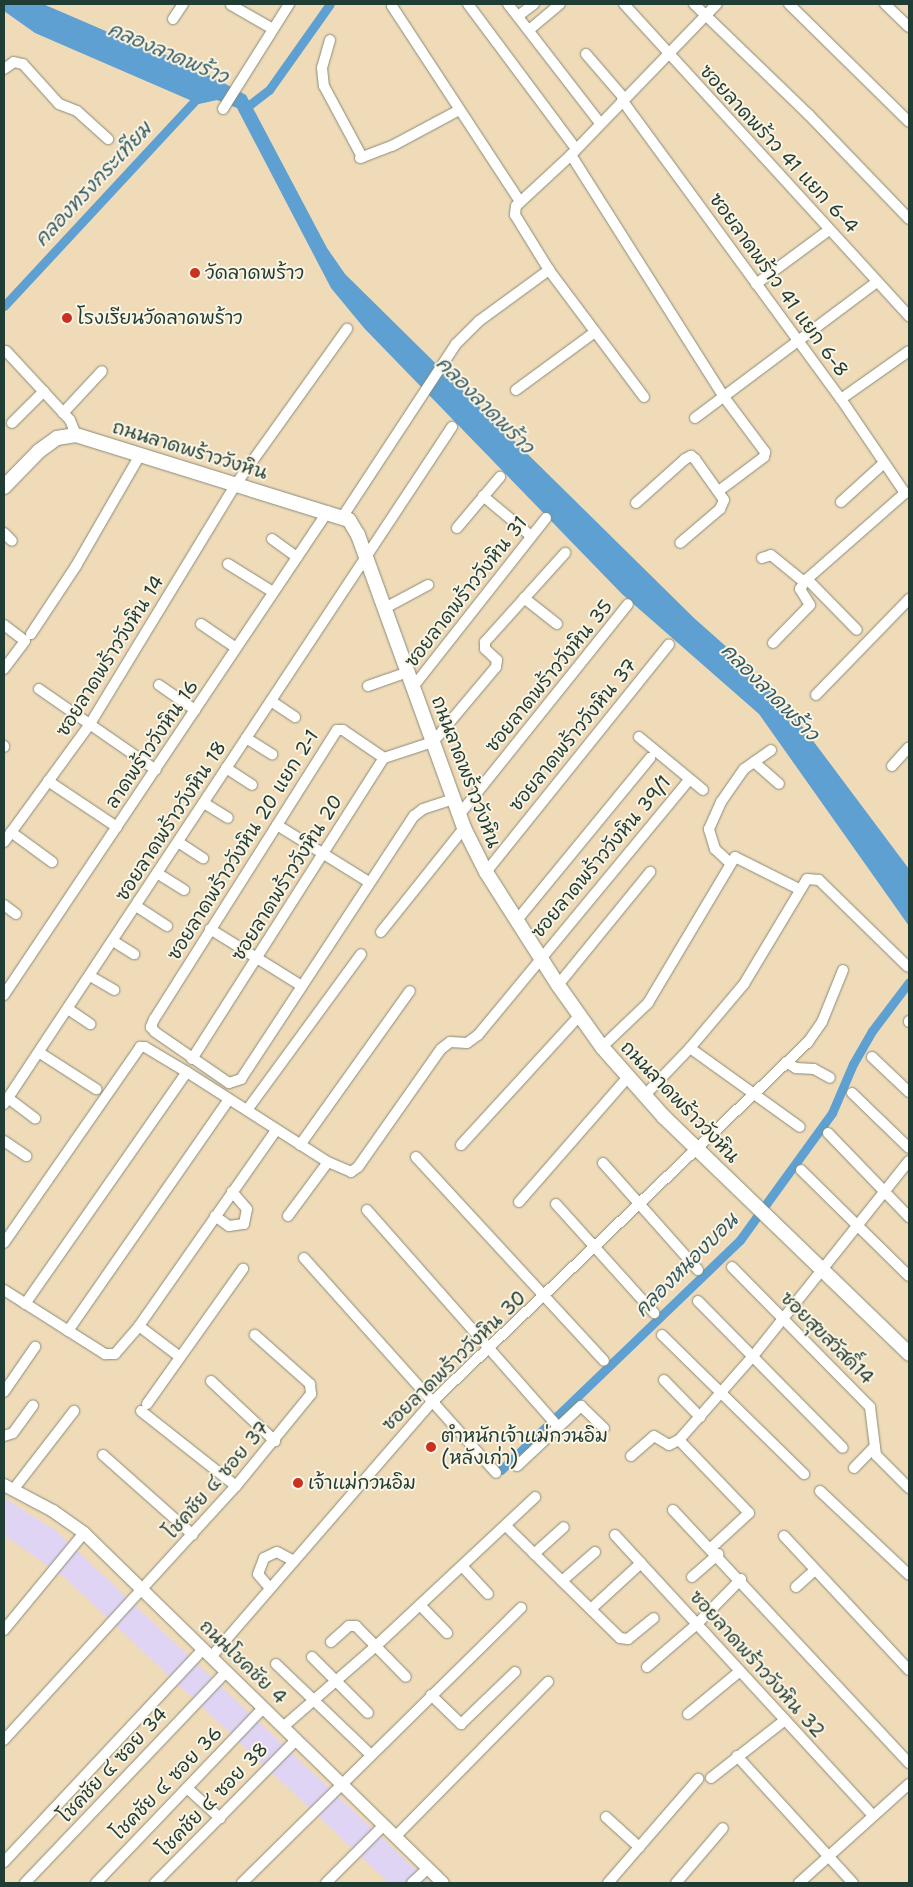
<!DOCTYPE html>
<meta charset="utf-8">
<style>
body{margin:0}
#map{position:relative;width:913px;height:1887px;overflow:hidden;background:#f0dbb9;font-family:"Shantell Sans","Playpen Sans Thai",sans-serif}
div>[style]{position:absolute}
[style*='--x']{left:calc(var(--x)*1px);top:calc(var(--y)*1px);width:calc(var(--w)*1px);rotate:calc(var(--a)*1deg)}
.built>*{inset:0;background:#e0d4f4}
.water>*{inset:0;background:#5da0d1}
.canal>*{height:9px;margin:-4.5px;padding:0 4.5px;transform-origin:4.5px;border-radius:4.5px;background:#5da0d1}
.roads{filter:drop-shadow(0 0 1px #888c76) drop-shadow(0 0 1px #888c76)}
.minor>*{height:10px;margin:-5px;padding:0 5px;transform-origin:5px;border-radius:5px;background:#fff}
.tertiary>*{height:12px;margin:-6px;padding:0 6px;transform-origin:6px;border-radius:6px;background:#fff}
.secondary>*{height:14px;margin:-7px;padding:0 7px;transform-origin:7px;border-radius:7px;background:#fff}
.dots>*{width:14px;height:14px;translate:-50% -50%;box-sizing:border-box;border:2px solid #fcf5e5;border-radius:50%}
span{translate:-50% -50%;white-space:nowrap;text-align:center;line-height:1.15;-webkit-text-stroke:4px #fcf5e5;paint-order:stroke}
.street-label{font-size:19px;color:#1f3d34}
.poi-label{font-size:19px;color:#1f3d34}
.left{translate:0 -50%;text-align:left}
.water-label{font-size:20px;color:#325b63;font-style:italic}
.frame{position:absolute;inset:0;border:5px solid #1f3d34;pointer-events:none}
</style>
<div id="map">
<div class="built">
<i style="clip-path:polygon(4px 1498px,55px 1530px,430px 1883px,389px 1883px,64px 1577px,4px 1535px)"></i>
</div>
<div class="water">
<i style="clip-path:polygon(4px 4px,43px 4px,145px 48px,181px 60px,246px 95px,327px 248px,345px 274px,694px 618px,757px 674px,802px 726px,909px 869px,909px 926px,759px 714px,622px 594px,364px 328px,331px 288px,237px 108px,217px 100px,199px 104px,35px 33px,4px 11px)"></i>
</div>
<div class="canal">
<i style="--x:243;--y:110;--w:33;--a:-38"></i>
<i style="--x:269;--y:90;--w:105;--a:-54.7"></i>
<i style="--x:4;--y:306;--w:289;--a:-47.1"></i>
<i style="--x:501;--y:1470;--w:332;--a:-43.9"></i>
<i style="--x:740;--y:1240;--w:157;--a:-54.1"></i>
<i style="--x:832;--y:1113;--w:53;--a:-66.8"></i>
<i style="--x:853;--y:1064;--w:38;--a:-60"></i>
<i style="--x:872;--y:1031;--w:61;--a:-52.9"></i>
</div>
<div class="roads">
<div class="minor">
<i style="--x:468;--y:4;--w:181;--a:53.3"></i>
<i style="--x:508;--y:4;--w:150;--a:52.3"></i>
<i style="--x:624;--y:4;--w:423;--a:47.6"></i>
<i style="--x:694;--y:4;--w:160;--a:44"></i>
<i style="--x:809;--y:115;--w:144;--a:46.1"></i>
<i style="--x:789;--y:4;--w:168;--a:44.5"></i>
<i style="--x:885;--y:4;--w:33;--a:44"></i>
<i style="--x:231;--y:5;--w:48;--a:29.7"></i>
<i style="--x:392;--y:6;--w:232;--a:56.8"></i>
<i style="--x:518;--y:16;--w:20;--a:-37"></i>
<i style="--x:173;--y:19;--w:18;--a:-56"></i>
<i style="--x:529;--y:30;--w:40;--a:-40"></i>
<i style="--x:330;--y:40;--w:29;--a:106"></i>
<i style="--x:322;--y:68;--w:18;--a:84"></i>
<i style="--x:324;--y:86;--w:81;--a:61.8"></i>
<i style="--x:586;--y:54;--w:58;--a:49.2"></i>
<i style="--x:4;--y:69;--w:12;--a:-35"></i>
<i style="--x:14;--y:62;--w:9;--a:13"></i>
<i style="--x:23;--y:64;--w:54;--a:48"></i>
<i style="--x:59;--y:104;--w:19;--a:21"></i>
<i style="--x:77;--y:111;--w:42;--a:42.1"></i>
<i style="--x:622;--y:100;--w:371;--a:53.8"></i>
<i style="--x:841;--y:399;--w:114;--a:55.8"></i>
<i style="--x:905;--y:493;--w:130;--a:138.7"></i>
<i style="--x:807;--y:579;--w:71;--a:45.6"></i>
<i style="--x:223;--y:109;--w:124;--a:-57.8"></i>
<i style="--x:571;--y:155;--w:286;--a:57.7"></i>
<i style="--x:724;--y:397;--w:69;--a:53.3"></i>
<i style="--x:765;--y:452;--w:5;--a:101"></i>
<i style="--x:764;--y:457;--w:55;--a:143.1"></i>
<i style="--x:360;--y:158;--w:34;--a:-21"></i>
<i style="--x:392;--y:146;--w:76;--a:-28.2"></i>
<i style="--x:756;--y:284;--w:91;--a:-36.5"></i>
<i style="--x:6;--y:351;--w:94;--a:47.2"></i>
<i style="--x:70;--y:420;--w:16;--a:68"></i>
<i style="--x:516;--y:390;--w:98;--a:-36.3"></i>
<i style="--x:644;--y:397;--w:159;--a:-126.8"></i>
<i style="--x:549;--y:270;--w:65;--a:-121.7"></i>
<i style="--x:515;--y:215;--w:9;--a:-84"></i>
<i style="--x:516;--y:206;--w:75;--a:-42.8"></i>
<i style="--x:571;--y:155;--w:210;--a:-46"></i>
<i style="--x:841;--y:399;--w:83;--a:-35.2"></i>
<i style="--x:63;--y:413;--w:57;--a:-47.1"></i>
<i style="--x:695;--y:418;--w:227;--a:-36.8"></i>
<i style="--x:12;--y:423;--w:45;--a:-45"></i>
<i style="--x:483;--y:496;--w:62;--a:39.8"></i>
<i style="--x:841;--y:502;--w:58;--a:-42.2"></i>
<i style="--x:636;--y:503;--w:66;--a:-41.9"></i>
<i style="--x:685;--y:459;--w:7;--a:-27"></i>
<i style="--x:691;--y:456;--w:5;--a:37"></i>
<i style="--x:695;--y:459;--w:50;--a:54.7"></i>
<i style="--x:724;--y:500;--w:10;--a:114"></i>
<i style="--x:720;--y:509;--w:52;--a:139.6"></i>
<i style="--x:343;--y:516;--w:206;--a:-56.7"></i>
<i style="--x:456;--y:344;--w:33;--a:-45"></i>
<i style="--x:479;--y:321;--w:87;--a:-36.1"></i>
<i style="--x:457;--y:528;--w:67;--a:-49.9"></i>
<i style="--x:4;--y:533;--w:11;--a:45"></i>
<i style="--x:272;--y:539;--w:31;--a:36"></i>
<i style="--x:762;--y:558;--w:9;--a:-18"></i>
<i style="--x:771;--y:555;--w:43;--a:39.3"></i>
<i style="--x:228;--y:564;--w:53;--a:31.9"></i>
<i style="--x:524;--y:598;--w:42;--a:38.2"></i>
<i style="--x:385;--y:608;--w:49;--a:-28.1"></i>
<i style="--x:201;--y:624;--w:42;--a:34.4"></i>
<i style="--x:4;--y:625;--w:26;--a:37"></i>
<i style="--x:25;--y:641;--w:35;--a:127"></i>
<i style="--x:31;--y:634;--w:82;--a:-56.5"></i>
<i style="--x:76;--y:566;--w:128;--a:-60"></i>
<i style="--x:773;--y:643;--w:53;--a:-45.8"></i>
<i style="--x:810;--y:605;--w:19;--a:-122"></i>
<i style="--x:800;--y:589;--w:12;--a:-55"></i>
<i style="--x:159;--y:685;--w:44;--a:34.8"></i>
<i style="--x:368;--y:686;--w:42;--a:-19.3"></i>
<i style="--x:413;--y:687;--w:215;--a:-51.8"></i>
<i style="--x:39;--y:689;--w:142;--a:34.7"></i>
<i style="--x:816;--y:695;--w:134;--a:-45.9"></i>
<i style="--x:271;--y:701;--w:29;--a:34"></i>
<i style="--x:639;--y:737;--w:83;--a:39.6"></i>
<i style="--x:246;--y:738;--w:31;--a:32"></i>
<i style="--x:4;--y:747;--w:1;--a:-90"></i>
<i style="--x:384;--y:758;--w:50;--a:-145.7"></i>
<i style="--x:343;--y:730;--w:6;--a:180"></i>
<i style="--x:337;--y:730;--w:342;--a:122.3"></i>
<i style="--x:154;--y:1019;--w:9;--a:111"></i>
<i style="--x:151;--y:1027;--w:6;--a:51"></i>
<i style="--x:155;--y:1032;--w:90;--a:34.6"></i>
<i style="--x:229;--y:1083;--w:13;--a:-18"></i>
<i style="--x:241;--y:1079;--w:315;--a:-56.7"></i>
<i style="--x:414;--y:816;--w:11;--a:-38"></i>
<i style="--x:423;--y:809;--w:32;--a:-18"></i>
<i style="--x:754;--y:762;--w:33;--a:41"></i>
<i style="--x:892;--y:766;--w:25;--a:-48"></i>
<i style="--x:226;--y:768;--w:31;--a:33"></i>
<i style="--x:48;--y:781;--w:83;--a:33.7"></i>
<i style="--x:204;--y:803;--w:28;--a:32"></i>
<i style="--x:459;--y:815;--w:270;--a:-51.3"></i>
<i style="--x:277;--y:825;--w:108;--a:31.8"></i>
<i style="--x:11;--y:832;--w:51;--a:36.2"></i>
<i style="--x:4;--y:842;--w:146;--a:-53.9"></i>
<i style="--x:90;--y:724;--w:281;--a:-58.7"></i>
<i style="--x:236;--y:484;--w:191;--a:-54.4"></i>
<i style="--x:178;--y:842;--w:30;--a:33"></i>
<i style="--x:729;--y:862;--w:19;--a:-137"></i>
<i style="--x:715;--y:849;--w:21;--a:-107"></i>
<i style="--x:709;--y:829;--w:30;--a:-66"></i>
<i style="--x:721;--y:802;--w:40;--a:-55.1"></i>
<i style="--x:744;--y:769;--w:33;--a:-35"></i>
<i style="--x:486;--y:872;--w:292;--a:-51.2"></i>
<i style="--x:157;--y:873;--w:32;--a:32"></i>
<i style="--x:4;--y:905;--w:15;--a:37"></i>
<i style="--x:136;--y:906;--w:37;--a:33"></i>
<i style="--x:517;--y:920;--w:210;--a:-50.6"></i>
<i style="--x:210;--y:929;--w:108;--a:31.8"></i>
<i style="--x:381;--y:932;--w:133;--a:-51.4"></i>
<i style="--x:113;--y:941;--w:25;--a:32"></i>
<i style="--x:90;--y:976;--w:28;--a:30"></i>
<i style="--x:558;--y:985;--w:146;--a:-50.8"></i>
<i style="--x:4;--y:995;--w:582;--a:-56.2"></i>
<i style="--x:68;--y:1009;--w:27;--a:34"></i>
<i style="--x:909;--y:1021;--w:1;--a:90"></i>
<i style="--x:602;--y:1047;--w:64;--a:-43.7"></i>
<i style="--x:648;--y:1003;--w:170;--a:-59.2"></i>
<i style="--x:735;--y:857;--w:72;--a:26.6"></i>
<i style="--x:690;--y:1048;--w:135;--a:35.7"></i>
<i style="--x:40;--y:1053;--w:67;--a:32.7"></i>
<i style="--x:872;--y:1057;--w:51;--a:43.4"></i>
<i style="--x:192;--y:1059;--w:357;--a:-57.5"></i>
<i style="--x:384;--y:758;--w:52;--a:-18.1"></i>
<i style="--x:433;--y:742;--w:98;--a:-50"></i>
<i style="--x:496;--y:667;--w:7;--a:-82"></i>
<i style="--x:497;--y:660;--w:16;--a:-137"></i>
<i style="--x:485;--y:649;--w:7;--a:-90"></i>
<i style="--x:485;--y:642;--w:120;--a:-48"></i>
<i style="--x:786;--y:1062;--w:12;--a:31"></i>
<i style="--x:796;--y:1068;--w:18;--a:3"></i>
<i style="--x:814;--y:1069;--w:18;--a:29"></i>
<i style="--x:852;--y:1093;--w:79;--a:44"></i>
<i style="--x:644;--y:1096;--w:66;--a:-46.2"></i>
<i style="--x:690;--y:1048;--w:84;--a:-49.8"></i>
<i style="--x:744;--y:984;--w:122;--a:-59"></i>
<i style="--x:807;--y:879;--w:12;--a:5"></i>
<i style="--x:819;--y:880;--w:124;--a:44.3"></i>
<i style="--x:8;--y:1098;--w:34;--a:37"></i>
<i style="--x:4;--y:1104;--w:812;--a:-56.51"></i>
<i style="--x:247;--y:1110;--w:193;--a:-53.8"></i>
<i style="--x:828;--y:1133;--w:117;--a:46"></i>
<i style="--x:4;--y:1141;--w:27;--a:34"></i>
<i style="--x:300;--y:1145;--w:189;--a:-54.5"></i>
<i style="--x:461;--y:1145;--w:175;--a:-47.5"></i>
<i style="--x:416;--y:1157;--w:277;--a:47.3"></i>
<i style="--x:603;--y:1163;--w:143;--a:48.4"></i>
<i style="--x:801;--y:1170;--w:151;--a:44.5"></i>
<i style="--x:519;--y:1202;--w:166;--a:-48.9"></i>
<i style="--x:556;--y:1204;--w:147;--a:48"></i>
<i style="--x:367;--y:1210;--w:289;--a:48.6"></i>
<i style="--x:215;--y:1216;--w:17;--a:36"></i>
<i style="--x:229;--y:1226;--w:15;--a:-8"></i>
<i style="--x:244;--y:1224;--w:15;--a:-79"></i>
<i style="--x:247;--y:1209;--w:23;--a:-131"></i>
<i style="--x:288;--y:1216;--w:67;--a:-53.5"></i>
<i style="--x:4;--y:1243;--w:239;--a:-55.2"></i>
<i style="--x:140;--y:1047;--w:5;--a:0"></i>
<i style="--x:145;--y:1047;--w:49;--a:30.8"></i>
<i style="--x:187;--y:1072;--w:167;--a:32.6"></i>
<i style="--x:328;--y:1162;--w:25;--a:23"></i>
<i style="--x:351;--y:1172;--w:9;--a:-36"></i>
<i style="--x:358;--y:1167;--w:144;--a:-54.9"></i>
<i style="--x:441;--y:1049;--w:11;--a:-38"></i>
<i style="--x:450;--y:1042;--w:17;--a:3"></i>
<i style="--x:467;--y:1043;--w:14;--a:-36"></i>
<i style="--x:478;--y:1035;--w:331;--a:-50.4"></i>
<i style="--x:304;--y:1258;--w:288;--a:48.2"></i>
<i style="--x:732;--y:1267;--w:197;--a:45.4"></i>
<i style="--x:870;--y:1407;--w:48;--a:82.9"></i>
<i style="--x:876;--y:1455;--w:47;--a:45"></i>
<i style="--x:4;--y:1290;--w:120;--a:32.4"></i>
<i style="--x:105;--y:1354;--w:10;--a:0"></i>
<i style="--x:115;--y:1354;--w:37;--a:-49"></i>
<i style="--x:139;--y:1326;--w:239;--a:-55"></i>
<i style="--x:698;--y:1301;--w:206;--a:45.4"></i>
<i style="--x:25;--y:1304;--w:283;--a:-55.1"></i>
<i style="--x:139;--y:1326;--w:51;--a:37.1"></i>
<i style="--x:68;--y:1331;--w:282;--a:-55.2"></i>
<i style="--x:662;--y:1335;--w:199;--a:44.4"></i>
<i style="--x:664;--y:1380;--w:52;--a:45.8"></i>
<i style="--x:211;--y:1381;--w:88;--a:43.2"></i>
<i style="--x:4;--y:1392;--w:55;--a:-55.4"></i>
<i style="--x:147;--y:1404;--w:166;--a:-54.6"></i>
<i style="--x:141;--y:1411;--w:121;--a:38.3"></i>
<i style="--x:4;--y:1436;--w:9;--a:-18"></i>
<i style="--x:13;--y:1433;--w:34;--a:-54"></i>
<i style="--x:679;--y:1440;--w:101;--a:46.2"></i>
<i style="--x:749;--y:1513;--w:52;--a:137.4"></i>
<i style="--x:103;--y:1455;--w:120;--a:41.6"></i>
<i style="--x:631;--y:1456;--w:30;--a:-41"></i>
<i style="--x:654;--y:1436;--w:17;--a:31"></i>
<i style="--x:669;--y:1445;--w:11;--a:-27"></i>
<i style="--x:679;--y:1440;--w:113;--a:-48.6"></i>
<i style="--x:754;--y:1355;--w:248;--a:-51.4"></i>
<i style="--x:517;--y:1466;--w:88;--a:-43.2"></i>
<i style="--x:581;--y:1406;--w:32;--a:44"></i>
<i style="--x:854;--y:1468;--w:30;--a:-46"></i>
<i style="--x:13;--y:1490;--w:100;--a:-52.3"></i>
<i style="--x:820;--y:1491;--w:122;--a:43.3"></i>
<i style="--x:673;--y:1510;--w:346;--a:47"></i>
<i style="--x:506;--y:1526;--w:160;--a:44.5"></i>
<i style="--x:620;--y:1638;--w:8;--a:7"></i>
<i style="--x:628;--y:1639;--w:33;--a:-39"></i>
<i style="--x:615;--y:1535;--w:381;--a:47.4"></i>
<i style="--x:784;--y:1536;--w:183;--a:47"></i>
<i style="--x:534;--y:1554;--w:40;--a:-42"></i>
<i style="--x:462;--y:1566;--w:38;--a:47"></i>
<i style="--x:692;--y:1577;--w:35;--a:-41"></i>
<i style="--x:562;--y:1581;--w:44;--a:-41.3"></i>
<i style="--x:796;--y:1587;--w:25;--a:-42"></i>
<i style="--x:270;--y:1588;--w:18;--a:-131"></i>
<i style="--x:258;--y:1574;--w:17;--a:-69"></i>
<i style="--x:264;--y:1558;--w:14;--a:-25"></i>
<i style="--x:277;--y:1552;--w:19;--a:28"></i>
<i style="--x:420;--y:1605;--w:39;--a:46"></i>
<i style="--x:591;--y:1609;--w:68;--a:-42.6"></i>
<i style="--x:4;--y:1630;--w:126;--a:-50.5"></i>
<i style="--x:331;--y:1642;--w:24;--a:-42"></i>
<i style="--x:349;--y:1626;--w:7;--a:0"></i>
<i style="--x:356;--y:1626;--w:71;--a:45.6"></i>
<i style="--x:211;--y:1657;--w:337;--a:-49.1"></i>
<i style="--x:432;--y:1402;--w:521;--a:-43.75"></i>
<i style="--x:808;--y:1042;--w:24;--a:-55"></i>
<i style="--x:822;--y:1022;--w:56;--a:-68"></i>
<i style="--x:312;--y:1657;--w:79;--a:45"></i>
<i style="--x:276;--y:1664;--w:130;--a:43.8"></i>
<i style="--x:647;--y:1667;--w:66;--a:-40.7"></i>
<i style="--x:697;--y:1624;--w:63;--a:-45.6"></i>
<i style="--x:431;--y:1695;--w:42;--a:44"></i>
<i style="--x:461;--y:1724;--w:75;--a:-43.9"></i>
<i style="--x:688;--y:1714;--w:67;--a:-39.6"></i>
<i style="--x:283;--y:1727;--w:123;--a:-41.1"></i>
<i style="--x:376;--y:1646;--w:218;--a:-43.1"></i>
<i style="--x:4;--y:1740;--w:344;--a:-47.6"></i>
<i style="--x:236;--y:1486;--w:119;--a:-50.8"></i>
<i style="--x:311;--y:1394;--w:10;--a:-96"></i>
<i style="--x:310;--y:1384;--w:74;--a:-138.3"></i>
<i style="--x:737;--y:1756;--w:172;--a:47.6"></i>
<i style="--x:711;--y:1778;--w:94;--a:-38.1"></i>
<i style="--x:187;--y:1788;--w:45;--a:42.3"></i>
<i style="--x:606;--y:1817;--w:45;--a:42.3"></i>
<i style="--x:395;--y:1837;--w:218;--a:-45.4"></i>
<i style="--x:4;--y:1862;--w:291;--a:-46.9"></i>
<i style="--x:25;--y:1883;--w:291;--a:-46.4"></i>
<i style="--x:96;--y:1883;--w:242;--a:-46.3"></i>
<i style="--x:155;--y:1883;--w:201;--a:-45.4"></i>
<i style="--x:242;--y:1883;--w:392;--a:-44.6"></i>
<i style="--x:326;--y:1883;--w:82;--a:-45"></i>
<i style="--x:412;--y:1883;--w:22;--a:-43"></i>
<i style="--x:608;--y:1883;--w:138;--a:-49.1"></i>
<i style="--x:676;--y:1883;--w:72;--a:-49.5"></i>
<i style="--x:799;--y:1883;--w:148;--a:-42"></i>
</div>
<div class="tertiary">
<i style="--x:4;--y:1485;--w:55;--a:28"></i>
<i style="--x:53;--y:1511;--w:38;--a:35"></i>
<i style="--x:84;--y:1533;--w:501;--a:44.27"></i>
</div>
<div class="secondary">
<i style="--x:4;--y:487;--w:50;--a:-45.8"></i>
<i style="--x:39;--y:451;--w:22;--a:-36"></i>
<i style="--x:57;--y:438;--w:19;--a:-9"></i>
<i style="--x:76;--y:435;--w:286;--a:17.3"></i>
<i style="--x:349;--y:520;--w:17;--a:59"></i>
<i style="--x:358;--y:535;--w:312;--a:70.1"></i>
<i style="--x:464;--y:828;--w:49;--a:63.4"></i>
<i style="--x:486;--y:872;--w:134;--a:57.5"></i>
<i style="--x:558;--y:985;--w:76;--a:54.6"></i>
<i style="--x:602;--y:1047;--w:94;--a:48.5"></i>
<i style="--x:664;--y:1117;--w:341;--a:44"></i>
</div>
</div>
<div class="dots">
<i style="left:195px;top:273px;background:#c8321e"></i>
<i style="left:67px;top:318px;background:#c8321e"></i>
<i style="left:431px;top:1447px;background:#c8321e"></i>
<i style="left:298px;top:1483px;background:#c8321e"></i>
</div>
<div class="street-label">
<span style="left:779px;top:149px;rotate:47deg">ซอยลาดพร้าว 41 แยก 6-4</span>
<span style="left:779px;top:285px;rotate:54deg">ซอยลาดพร้าว 41 แยก 6-8</span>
<span style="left:190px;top:450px;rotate:17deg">ถนนลาดพร้าววังหิน</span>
<span style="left:466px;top:592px;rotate:-52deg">ซอยลาดพร้าววังหิน 31</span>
<span style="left:110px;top:656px;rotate:-58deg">ซอยลาดพร้าววังหิน 14</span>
<span style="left:549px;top:676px;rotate:-51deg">ซอยลาดพร้าววังหิน 35</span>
<span style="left:573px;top:735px;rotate:-51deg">ซอยลาดพร้าววังหิน 37</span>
<span style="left:152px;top:744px;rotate:-56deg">ลาดพร้าววังหิน 16</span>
<span style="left:466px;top:772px;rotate:69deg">ถนนลาดพร้าววังหิน</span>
<span style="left:171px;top:821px;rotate:-57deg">ซอยลาดพร้าววังหิน 18</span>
<span style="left:243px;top:845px;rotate:-58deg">ซอยลาดพร้าววังหิน 20 แยก 2-1</span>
<span style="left:601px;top:857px;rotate:-50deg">ซอยลาดพร้าววังหิน 39/1</span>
<span style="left:287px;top:878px;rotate:-58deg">ซอยลาดพร้าววังหิน 20</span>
<span style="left:680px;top:1102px;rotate:46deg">ถนนลาดพร้าววังหิน</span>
<span style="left:827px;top:1338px;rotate:45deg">ซอยสุขสวัสดิ์14</span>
<span style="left:454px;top:1361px;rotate:-44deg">ซอยลาดพร้าววังหิน 30</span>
<span style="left:217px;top:1480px;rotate:-49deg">โชคชัย ๔ ซอย 37</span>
<span style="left:243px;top:1662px;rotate:44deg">ถนนโชคชัย 4</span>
<span style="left:757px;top:1664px;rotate:48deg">ซอยลาดพร้าววังหิน 32</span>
<span style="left:113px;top:1765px;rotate:-47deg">โชคชัย ๔ ซอย 34</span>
<span style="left:167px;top:1783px;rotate:-46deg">โชคชัย ๔ ซอย 36</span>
<span style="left:213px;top:1799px;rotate:-46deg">โชคชัย ๔ ซอย 38</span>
</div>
<div class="poi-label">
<span class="left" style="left:205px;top:273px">วัดลาดพร้าว</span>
<span class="left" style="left:77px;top:318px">โรงเรียนวัดลาดพร้าว</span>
<span class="left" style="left:441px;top:1447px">ตำหนักเจ้าแม่กวนอิม<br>(หลังเก่า)</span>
<span class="left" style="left:308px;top:1483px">เจ้าแม่กวนอิม</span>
</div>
<div class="water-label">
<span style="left:168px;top:53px;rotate:23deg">คลองลาดพร้าว</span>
<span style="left:93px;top:184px;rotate:-47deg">คลองทรงกระเทียม</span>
<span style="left:485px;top:405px;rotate:45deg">คลองลาดพร้าว</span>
<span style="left:770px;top:692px;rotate:45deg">คลองลาดพร้าว</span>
<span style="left:686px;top:1265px;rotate:-45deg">คลองหนองบอน</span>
</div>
<div class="frame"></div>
</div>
